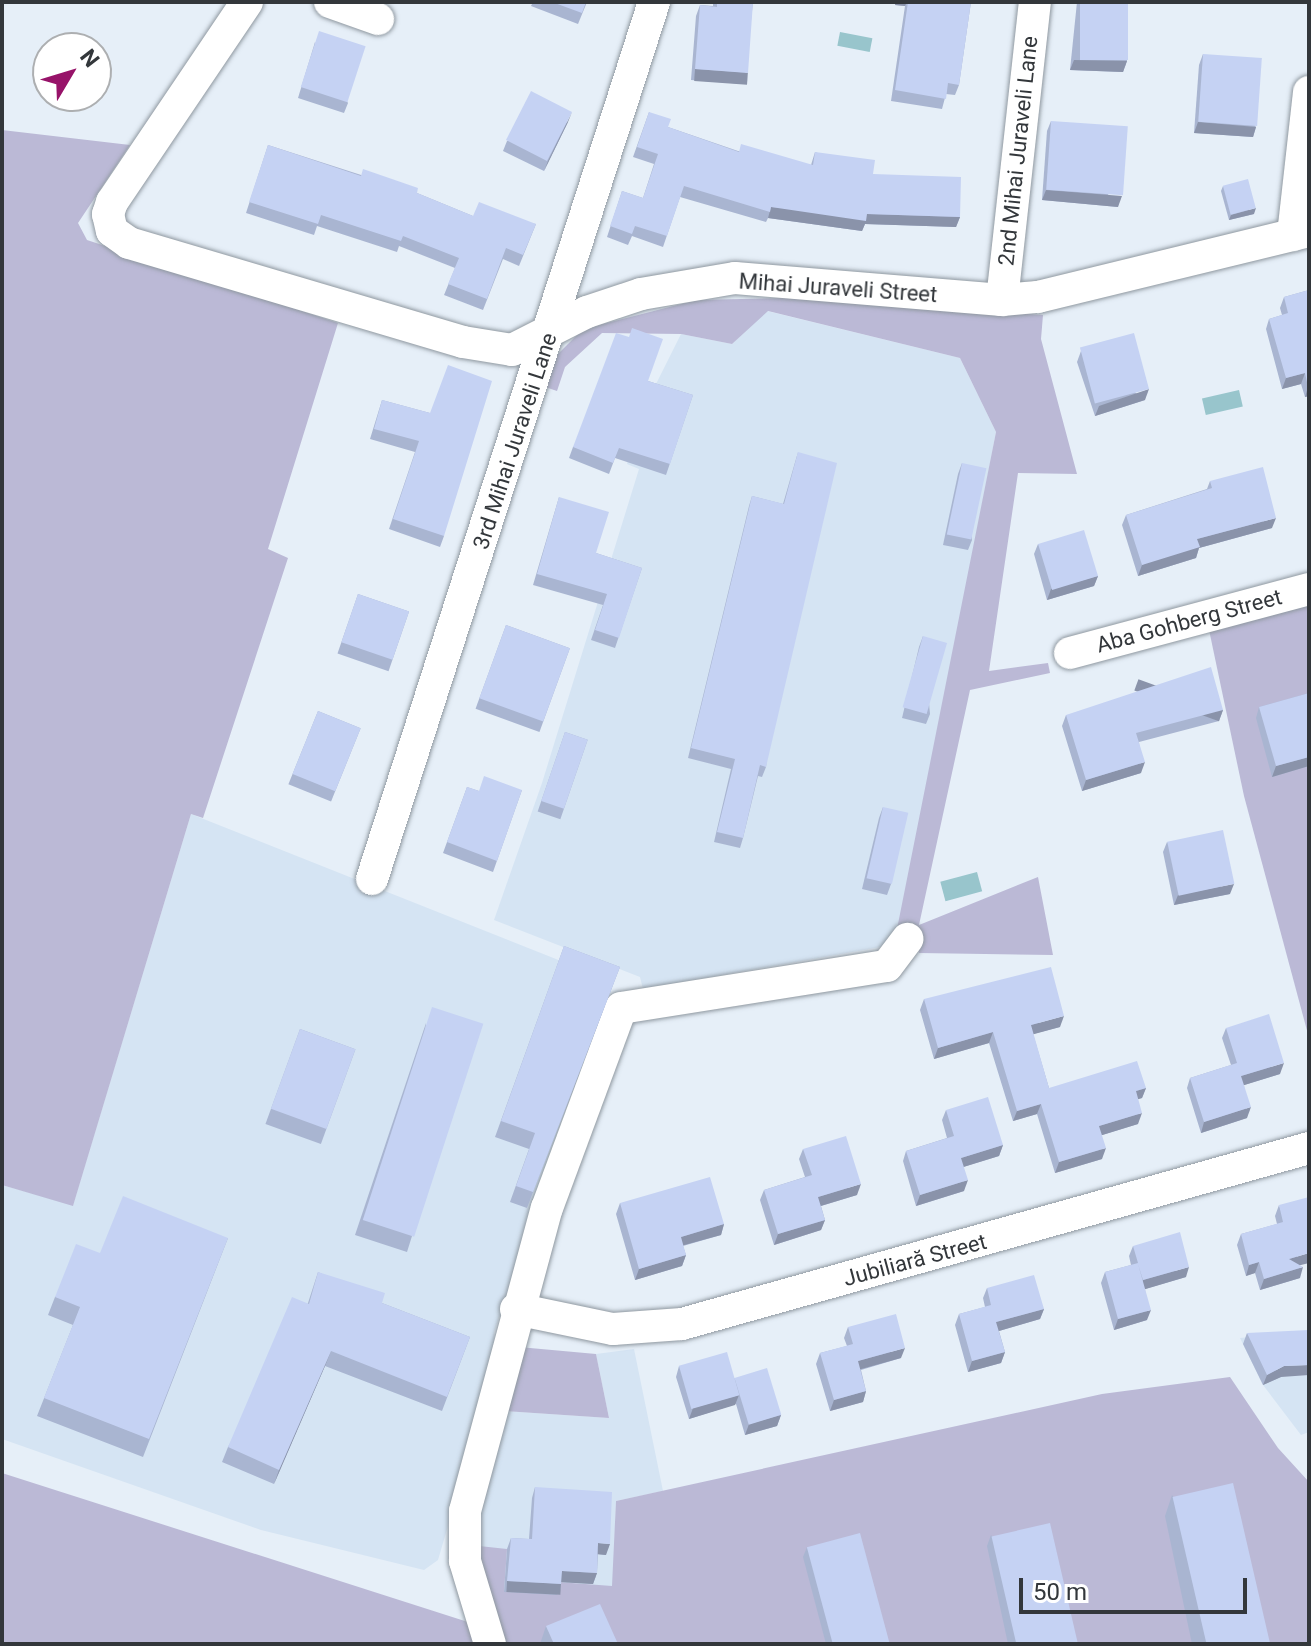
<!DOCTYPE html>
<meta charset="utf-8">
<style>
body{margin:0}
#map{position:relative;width:1311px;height:1646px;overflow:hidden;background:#e6eff8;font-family:Roboto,sans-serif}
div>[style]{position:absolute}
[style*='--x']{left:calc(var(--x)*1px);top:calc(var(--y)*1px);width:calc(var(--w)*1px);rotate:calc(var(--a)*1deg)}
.built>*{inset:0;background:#d5e4f3}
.green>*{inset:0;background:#bbb9d6}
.water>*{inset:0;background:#98c5cc;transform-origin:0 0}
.roads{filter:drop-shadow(0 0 2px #8f98a0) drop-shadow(0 0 2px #8f98a0)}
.street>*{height:32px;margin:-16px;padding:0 16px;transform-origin:16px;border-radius:16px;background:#fff}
.wall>*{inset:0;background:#a9b5d1;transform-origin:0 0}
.shaded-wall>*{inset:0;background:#8a93aa;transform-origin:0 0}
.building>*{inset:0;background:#c5d2f3;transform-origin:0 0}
span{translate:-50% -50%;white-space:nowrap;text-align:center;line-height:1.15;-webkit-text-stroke:6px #fff;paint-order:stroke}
.street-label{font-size:22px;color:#33373b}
.frame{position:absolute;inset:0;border:4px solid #33373b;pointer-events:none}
.north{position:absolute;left:32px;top:32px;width:80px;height:80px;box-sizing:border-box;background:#fff;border:2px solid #adafb1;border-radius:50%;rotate:52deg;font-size:22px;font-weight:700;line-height:32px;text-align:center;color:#33373b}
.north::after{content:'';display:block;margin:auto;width:28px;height:36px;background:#971369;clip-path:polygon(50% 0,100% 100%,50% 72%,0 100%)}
.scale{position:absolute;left:1019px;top:1578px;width:228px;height:36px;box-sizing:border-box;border:4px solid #33373b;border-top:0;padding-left:10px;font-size:24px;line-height:28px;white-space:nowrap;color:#33373b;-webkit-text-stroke:6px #fff;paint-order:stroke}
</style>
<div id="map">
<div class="built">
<i style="clip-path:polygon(767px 311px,960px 358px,996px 432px,905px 904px,892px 945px,643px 989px,640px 977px,494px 920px,542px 783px,639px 469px,627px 464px,646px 404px,681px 334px,732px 344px)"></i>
<i style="clip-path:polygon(191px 814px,614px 982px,494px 1332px,496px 1362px,438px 1560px,424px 1570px,261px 1530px,2px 1439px,2px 1185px,73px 1205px)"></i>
<i style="clip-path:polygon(1309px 1331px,1309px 1432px,1301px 1435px,1263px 1385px,1240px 1338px)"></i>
<i style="clip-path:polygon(634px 1349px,663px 1491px,616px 1501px,613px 1586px,504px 1592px,479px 1546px,480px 1496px,505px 1411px,609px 1418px,596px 1354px)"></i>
</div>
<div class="green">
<i style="clip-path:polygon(2px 130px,130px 145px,78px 223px,87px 240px,338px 323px,268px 549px,288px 558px,203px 818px,191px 814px,73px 1206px,2px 1185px)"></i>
<i style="clip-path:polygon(788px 298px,1043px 315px,1041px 339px,1077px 474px,1018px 473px,989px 671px,1048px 663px,1050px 673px,970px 690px,919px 925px,1038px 877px,1053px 955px,919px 953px,919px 927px,897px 929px,996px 432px,960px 358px,768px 311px,732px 344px,681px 334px,602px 333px,565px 367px,557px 391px,545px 387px,554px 358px,583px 329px,697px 300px)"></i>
<i style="clip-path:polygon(1309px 598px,1309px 1038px,1244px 796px,1208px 625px)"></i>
<i style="clip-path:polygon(519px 1347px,596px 1354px,609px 1418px,505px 1411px)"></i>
<i style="clip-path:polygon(1230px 1377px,1278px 1448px,1309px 1482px,1309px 1644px,504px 1644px,483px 1597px,479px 1546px,507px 1549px,504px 1592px,558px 1582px,612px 1586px,616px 1501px,1102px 1394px)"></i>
<i style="clip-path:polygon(2px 1473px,471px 1623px,478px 1644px,2px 1644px)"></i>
</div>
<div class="water">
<i style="left:840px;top:32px;width:33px;height:14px;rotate:11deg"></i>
<i style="left:1239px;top:390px;width:17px;height:38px;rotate:77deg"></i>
<i style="left:977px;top:872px;width:20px;height:38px;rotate:75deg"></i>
</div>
<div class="roads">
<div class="street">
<i style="--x:247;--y:2;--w:241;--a:124"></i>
<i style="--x:112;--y:202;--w:13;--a:108"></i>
<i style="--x:108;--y:214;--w:17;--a:77"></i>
<i style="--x:112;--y:231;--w:21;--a:35"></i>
<i style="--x:129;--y:243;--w:348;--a:16.5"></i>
<i style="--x:463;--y:342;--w:50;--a:9.3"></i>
<i style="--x:512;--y:350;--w:84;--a:-26.9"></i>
<i style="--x:587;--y:312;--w:57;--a:-18.4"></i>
<i style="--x:641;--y:294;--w:95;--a:-9.7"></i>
<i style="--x:735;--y:278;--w:268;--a:4.7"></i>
<i style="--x:1002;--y:300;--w:36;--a:-5"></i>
<i style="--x:1038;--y:297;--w:279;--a:-13.7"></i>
<i style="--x:330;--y:2;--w:51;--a:19.5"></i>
<i style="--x:1293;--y:235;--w:144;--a:-83.6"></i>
<i style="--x:1002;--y:300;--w:300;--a:-83.7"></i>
<i style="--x:1070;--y:653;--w:247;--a:-15"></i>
<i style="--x:372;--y:879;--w:921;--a:-72.17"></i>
<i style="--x:516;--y:1309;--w:99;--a:11.7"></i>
<i style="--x:613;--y:1329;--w:69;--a:-4.1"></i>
<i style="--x:682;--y:1324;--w:651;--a:-15.68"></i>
<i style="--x:490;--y:1644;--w:87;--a:-106.8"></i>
<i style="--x:465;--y:1561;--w:50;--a:-90"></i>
<i style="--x:465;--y:1511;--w:314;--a:-74.9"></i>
<i style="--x:547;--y:1208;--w:213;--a:-69.7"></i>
<i style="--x:621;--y:1008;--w:269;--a:-9"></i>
<i style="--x:887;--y:966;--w:34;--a:-53"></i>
</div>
</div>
<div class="wall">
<i style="clip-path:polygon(533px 2px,587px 2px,578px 24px,531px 6px)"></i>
<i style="clip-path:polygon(713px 2px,753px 2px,744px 84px,691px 80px,696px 16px,700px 5px,713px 6px)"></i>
<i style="clip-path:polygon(895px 2px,971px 2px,959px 85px,955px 95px,946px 94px,942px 109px,891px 101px,905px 6px,895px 5px)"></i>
<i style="clip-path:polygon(1077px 2px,1128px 2px,1127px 61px,1123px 72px,1070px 70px)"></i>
<i style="clip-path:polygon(315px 42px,348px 103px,344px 113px,298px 98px)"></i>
<i style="clip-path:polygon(1203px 54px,1256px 127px,1253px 137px,1194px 133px,1199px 65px)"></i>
<i style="clip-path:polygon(649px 112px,668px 127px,738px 151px,811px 165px,815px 152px,873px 174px,960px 217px,956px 227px,865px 224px,862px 231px,768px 218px,766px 222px,680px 197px,663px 247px,632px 236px,628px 245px,607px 237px,622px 191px,643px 198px,654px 164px,633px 157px)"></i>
<i style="clip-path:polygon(1051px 121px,1118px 207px,1042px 200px,1047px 131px)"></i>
<i style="clip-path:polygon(568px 122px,544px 171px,503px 151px,507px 141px)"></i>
<i style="clip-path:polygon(268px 145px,417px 193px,473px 216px,536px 224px,519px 266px,503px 259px,483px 310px,444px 295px,455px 268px,399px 246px,397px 252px,317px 226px,314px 235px,246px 213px)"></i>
<i style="clip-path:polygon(1223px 186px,1254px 214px,1229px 220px,1221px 191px)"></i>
<i style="clip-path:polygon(1309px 290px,1309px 396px,1305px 397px,1301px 384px,1282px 389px,1266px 329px,1269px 319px,1282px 315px,1280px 308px,1284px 297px)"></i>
<i style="clip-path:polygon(1081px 351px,1145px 400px,1095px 416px,1077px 362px)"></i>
<i style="clip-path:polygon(648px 381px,693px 395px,666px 475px,615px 458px,609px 474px,569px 458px,573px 447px)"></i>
<i style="clip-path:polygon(382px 400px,430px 413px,444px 536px,440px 547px,389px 529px,415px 452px,370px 439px)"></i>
<i style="clip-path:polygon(798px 452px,766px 767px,762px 777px,758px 776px,743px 838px,740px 848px,714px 842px,731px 769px,688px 758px,749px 506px,752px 496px,783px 504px)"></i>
<i style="clip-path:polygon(962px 463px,972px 540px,968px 550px,943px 545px,958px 474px)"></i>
<i style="clip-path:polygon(1210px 481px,1272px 528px,1199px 548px,1196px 558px,1138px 576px,1122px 525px,1126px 515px,1207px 489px)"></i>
<i style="clip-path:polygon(559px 497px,596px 553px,642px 568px,615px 648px,591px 640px,603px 605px,533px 585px)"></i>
<i style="clip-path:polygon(1038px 544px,1098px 576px,1094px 586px,1047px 600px,1034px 554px)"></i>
<i style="left:358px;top:594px;width:54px;height:63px;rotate:19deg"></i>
<i style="left:506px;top:625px;width:68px;height:89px;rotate:20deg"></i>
<i style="clip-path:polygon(923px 636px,930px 714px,926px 724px,902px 718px,919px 647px)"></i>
<i style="clip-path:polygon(1309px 693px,1309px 766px,1272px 777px,1256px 718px,1259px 707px)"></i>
<i style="clip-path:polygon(1223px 710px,1219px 721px,1139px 742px,1141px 773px,1082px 791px,1062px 726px,1066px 715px)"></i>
<i style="left:318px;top:711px;width:46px;height:79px;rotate:22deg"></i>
<i style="left:565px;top:732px;width:24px;height:84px;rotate:19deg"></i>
<i style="clip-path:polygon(467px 787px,479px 791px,522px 790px,493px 872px,443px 853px)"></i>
<i style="clip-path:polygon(883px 807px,891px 884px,887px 895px,862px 889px,879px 818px)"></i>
<i style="clip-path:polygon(1167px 842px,1230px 894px,1174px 905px,1163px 852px)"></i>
<i style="clip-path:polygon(564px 946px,620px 967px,527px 1208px,510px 1202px,529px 1149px,495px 1137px)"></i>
<i style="clip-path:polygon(924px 999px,1060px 1027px,1033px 1034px,1049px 1088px,1146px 1088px,1142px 1098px,1138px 1099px,1138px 1124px,1102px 1135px,1102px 1159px,1055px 1173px,1037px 1114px,1013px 1121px,989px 1043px,934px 1059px,920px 1010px)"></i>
<i style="clip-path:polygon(426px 1023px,412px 1236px,407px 1252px,355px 1235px)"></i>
<i style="clip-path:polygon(1226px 1028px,1280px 1074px,1244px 1085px,1247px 1118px,1201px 1133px,1187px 1088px,1190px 1078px,1231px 1065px,1222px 1038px)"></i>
<i style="left:300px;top:1029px;width:59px;height:101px;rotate:20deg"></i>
<i style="clip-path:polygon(946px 1110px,1003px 1145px,999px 1156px,963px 1167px,964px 1191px,916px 1206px,903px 1161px,906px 1151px,947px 1138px,942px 1120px)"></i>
<i style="clip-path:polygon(803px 1149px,857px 1195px,821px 1206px,825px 1220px,821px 1230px,774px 1245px,760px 1200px,764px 1190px,805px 1177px,799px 1159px)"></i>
<i style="clip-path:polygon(620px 1203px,724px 1224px,721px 1235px,683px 1246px,686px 1255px,682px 1266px,635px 1280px,616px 1214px)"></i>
<i style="clip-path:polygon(1279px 1205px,1300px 1265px,1300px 1278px,1260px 1290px,1255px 1273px,1246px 1276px,1237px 1245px,1241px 1234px,1277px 1224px,1275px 1216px)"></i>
<i style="clip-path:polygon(228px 1238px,143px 1457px,37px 1416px,73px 1325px,48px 1315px,55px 1297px,100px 1253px)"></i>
<i style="clip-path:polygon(1133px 1246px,1186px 1277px,1145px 1289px,1147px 1320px,1114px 1330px,1101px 1283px,1105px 1272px,1131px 1265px,1129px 1256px)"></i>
<i style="clip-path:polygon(318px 1272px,382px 1303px,470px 1337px,442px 1411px,325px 1366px,274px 1484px,222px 1462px,228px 1447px,308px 1303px)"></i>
<i style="clip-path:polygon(987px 1288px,1044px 1309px,1040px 1319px,999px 1331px,1005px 1352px,1001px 1363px,968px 1372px,955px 1325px,959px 1314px,985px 1307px,983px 1298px)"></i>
<i style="clip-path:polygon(848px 1327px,901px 1358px,861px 1370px,866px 1391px,863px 1402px,830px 1411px,816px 1364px,820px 1353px,847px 1346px,844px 1338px)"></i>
<i style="clip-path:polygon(1247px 1333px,1281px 1377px,1263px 1385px,1243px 1344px)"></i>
<i style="clip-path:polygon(679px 1366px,734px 1378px,781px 1415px,777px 1426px,745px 1435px,736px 1404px,689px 1419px,676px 1377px)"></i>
<i style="clip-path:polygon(535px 1487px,606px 1555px,598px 1554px,597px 1573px,593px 1584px,561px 1582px,557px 1595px,504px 1592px,507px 1549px,511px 1538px,529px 1539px,532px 1498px)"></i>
<i style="clip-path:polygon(1172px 1495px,1269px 1644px,1192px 1644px,1165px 1516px)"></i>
<i style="clip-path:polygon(991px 1535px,1077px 1644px,1008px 1644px,987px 1546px)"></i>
<i style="clip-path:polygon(807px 1547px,890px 1644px,826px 1644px,803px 1557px)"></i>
<i style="clip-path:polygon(546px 1626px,554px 1644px,540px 1644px)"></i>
</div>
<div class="shaded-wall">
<i style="clip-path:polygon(896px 2px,907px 2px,905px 6px,895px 5px)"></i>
<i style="clip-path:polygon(1074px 60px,1127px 61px,1123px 72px,1070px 70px)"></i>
<i style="left:695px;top:69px;width:53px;height:12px;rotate:4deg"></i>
<i style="clip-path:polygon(572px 112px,568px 122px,544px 171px,548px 161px)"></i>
<i style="clip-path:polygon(1198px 122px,1256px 127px,1253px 137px,1194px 133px)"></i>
<i style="clip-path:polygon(1046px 190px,1122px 196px,1118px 207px,1042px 200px)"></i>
<i style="clip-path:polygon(771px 207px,867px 214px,960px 217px,956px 227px,865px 224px,862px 231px,768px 218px)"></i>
<i style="clip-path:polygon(1256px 208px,1254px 214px,1229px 220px,1231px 215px)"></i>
<i style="clip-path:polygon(1305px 373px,1301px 384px,1282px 389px,1286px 378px)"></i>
<i style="clip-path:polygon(1308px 387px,1309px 396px,1305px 397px)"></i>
<i style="clip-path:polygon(1149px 389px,1145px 400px,1095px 416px,1099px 406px)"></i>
<i style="clip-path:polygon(1276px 518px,1272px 528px,1199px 548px,1196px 558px,1138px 576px,1142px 565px,1197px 539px)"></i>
<i style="clip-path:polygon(1098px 576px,1094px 586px,1047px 600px,1051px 589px)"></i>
<i style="left:1223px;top:710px;width:12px;height:90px;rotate:110deg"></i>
<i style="clip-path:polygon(1309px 757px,1309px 766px,1272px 777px,1276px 766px)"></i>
<i style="clip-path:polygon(1145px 762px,1141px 773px,1082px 791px,1086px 780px)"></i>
<i style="clip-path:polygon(1234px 884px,1230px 894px,1174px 905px,1178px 895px)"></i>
<i style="clip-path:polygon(1064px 1016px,1060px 1027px,1027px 1036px,1031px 1025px)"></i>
<i style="clip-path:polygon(993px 1032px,989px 1043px,934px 1059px,938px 1048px)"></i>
<i style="clip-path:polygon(1284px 1063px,1280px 1074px,1238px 1087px,1241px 1076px)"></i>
<i style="clip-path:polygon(1146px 1088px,1142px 1098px,1132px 1101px,1136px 1091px)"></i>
<i style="clip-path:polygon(1041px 1104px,1037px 1114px,1013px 1121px,1017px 1111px)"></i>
<i style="clip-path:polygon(1251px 1107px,1247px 1118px,1201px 1133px,1204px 1122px)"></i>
<i style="clip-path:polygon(1142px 1113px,1138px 1124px,1096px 1137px,1099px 1126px)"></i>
<i style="clip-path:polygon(1003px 1145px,999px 1156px,957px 1169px,961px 1158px)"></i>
<i style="clip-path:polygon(1106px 1148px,1102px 1159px,1055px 1173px,1059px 1162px)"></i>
<i style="clip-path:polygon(968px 1180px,964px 1191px,916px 1206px,920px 1195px)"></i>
<i style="clip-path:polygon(861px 1184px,857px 1195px,814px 1208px,818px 1197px)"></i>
<i style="clip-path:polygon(825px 1220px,821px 1230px,774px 1245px,778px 1234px)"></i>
<i style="clip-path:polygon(724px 1224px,721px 1235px,677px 1247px,681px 1237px)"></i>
<i style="clip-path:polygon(1309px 1253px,1309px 1263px,1285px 1269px,1289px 1259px)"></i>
<i style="clip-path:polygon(686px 1255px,682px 1266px,635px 1280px,639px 1269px)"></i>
<i style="clip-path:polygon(1259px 1262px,1255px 1273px,1246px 1276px,1249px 1265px)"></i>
<i style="clip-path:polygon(1189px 1267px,1186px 1277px,1139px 1291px,1143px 1280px)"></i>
<i style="clip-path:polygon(1303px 1267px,1300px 1278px,1260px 1290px,1264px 1279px)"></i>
<i style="clip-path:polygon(1044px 1309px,1040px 1319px,992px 1333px,996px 1322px)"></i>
<i style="clip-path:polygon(1151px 1310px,1147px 1320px,1114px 1330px,1118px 1319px)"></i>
<i style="clip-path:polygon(905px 1348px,901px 1358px,854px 1371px,858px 1361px)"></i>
<i style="clip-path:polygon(331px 1351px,325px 1366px,274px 1484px,279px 1470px)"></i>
<i style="clip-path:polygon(1005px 1352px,1001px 1363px,968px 1372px,972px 1361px)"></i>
<i style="clip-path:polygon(1309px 1365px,1309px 1375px,1281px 1377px,1263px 1385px,1267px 1375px,1284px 1366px)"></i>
<i style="clip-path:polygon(866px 1391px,863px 1402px,830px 1411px,834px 1400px)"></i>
<i style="clip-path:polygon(739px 1395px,735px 1405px,689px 1419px,693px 1408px)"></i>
<i style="clip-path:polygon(781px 1415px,777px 1426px,745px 1435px,749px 1424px)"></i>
<i style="clip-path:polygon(598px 1543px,610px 1544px,606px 1555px,595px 1554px)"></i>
<i style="clip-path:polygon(562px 1571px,597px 1573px,593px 1584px,558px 1582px)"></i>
<i style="left:507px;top:1581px;width:54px;height:11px;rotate:3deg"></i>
</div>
<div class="building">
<i style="clip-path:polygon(552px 2px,586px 2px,582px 13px)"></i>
<i style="clip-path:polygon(717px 2px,753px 2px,748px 73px,695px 69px,700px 5px,717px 7px)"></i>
<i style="clip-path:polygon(908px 2px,971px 2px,959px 85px,948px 83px,946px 99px,895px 90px)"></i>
<i style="left:1080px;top:2px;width:48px;height:58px"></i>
<i style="left:319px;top:31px;width:49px;height:59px;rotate:18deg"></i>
<i style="left:1203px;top:54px;width:59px;height:68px;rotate:4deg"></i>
<i style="left:531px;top:91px;width:46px;height:55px;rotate:27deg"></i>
<i style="clip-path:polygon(649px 112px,671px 119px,668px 127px,739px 152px,741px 144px,813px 165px,815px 152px,875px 160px,873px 174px,961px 177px,960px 217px,867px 214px,866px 221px,771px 207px,770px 212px,684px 186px,667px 236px,635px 226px,632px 234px,610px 226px,622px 191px,643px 198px,658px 154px,637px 147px)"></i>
<i style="left:1051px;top:121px;width:77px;height:69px;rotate:4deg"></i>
<i style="clip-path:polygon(268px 145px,361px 176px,363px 169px,418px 188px,417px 193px,473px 216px,479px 202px,536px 224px,523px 255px,506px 248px,487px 299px,448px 284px,459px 258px,403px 236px,401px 241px,321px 215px,318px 224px,249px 202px)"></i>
<i style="left:1248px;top:179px;width:30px;height:26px;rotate:75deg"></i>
<i style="clip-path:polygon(1309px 290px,1309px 387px,1308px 387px,1305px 373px,1286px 378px,1269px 319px,1288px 313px,1284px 297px)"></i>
<i style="clip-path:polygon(632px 328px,663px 339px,648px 381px,693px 395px,670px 464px,619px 448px,613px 463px,573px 447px,616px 333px,629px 337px)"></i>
<i style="left:1134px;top:333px;width:58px;height:56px;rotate:75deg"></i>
<i style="clip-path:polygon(448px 365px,492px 381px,444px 536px,393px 519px,419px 441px,374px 429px,382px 400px,430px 413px)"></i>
<i style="clip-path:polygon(798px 452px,837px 463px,766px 767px,760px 765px,743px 838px,717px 832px,735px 759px,691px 748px,752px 496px,784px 504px)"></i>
<i style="left:962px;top:463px;width:25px;height:73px;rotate:12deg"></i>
<i style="clip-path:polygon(1263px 467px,1276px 518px,1197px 539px,1200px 547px,1142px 565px,1126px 515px,1212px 488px,1210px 481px)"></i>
<i style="clip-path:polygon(559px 497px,609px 512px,596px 553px,642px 568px,619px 638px,595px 630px,607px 594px,537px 574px)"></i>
<i style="left:1084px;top:530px;width:48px;height:48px;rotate:73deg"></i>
<i style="left:358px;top:594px;width:54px;height:51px;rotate:19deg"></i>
<i style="left:506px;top:625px;width:68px;height:78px;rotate:20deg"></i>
<i style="left:923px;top:636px;width:25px;height:74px;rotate:16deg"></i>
<i style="clip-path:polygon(1211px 667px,1223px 710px,1136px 733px,1145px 762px,1086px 780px,1066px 715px)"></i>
<i style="clip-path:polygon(1309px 693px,1309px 757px,1276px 766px,1259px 707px)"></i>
<i style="left:318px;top:711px;width:46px;height:68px;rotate:22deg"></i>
<i style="left:565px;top:732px;width:24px;height:73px;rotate:19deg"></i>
<i style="clip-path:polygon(484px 776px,522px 790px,497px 861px,447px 842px,467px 787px,479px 791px)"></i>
<i style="left:883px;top:807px;width:26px;height:73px;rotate:13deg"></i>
<i style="left:1223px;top:830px;width:55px;height:57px;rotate:78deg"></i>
<i style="clip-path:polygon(564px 946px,620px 967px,533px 1192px,516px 1186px,535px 1133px,501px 1121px)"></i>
<i style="clip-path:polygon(1051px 967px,1064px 1016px,1031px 1025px,1049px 1088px,1137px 1061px,1146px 1088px,1136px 1091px,1142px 1113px,1099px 1126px,1106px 1148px,1059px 1162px,1041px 1104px,1017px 1111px,993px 1032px,938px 1048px,924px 999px)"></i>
<i style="left:432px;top:1007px;width:54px;height:224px;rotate:18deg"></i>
<i style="clip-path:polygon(1269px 1014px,1284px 1063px,1241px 1076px,1251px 1107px,1204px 1122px,1190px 1078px,1237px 1063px,1226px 1028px)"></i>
<i style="left:300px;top:1029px;width:59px;height:85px;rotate:20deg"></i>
<i style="clip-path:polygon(988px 1097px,1003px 1145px,961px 1158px,968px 1180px,920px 1195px,906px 1151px,954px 1136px,946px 1110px)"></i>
<i style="clip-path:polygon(846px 1136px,861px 1184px,818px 1197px,825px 1220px,778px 1234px,764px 1190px,812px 1175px,803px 1149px)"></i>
<i style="clip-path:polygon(710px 1177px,724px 1224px,681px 1237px,686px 1255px,639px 1269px,620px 1203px)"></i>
<i style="clip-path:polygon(123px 1196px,228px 1238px,149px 1439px,44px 1398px,80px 1307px,55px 1297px,76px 1244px,100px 1253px)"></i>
<i style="clip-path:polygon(1309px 1197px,1309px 1253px,1289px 1259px,1303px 1267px,1264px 1279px,1259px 1262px,1249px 1265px,1241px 1234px,1283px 1222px,1279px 1205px)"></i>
<i style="clip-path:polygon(1180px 1232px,1189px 1267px,1143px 1280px,1138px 1264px,1151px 1310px,1118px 1319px,1105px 1272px,1138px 1263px,1133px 1246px)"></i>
<i style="clip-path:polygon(318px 1272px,385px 1293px,382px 1303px,470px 1337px,447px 1397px,331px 1351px,279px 1470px,228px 1447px,292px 1297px,309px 1304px)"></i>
<i style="clip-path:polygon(1034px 1275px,1044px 1309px,996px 1322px,1005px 1352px,972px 1361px,959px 1314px,991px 1305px,987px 1288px)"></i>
<i style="clip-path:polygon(896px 1314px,905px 1348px,858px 1361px,866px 1391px,834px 1400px,820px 1353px,853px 1344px,848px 1327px)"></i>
<i style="clip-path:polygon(1309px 1330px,1309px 1365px,1284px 1366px,1267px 1375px,1247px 1333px)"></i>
<i style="left:727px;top:1352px;width:45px;height:50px;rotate:74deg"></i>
<i style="left:767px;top:1368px;width:49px;height:34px;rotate:73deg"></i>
<i style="left:1233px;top:1483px;width:165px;height:62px;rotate:77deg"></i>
<i style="clip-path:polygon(535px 1487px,612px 1492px,610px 1544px,598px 1543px,597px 1573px,562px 1571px,561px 1584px,507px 1581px,511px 1538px,532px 1539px)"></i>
<i style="left:1050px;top:1523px;width:124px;height:60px;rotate:77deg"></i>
<i style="left:860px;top:1533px;width:115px;height:55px;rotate:75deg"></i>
<i style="clip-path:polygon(600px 1604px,618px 1644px,554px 1644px,546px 1626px)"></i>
</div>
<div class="street-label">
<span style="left:1018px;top:151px;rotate:-84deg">2nd Mihai Juraveli Lane</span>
<span style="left:838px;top:288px;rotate:4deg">Mihai Juraveli Street</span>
<span style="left:515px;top:441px;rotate:-72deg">3rd Mihai Juraveli Lane</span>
<span style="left:1189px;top:621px;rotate:-15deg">Aba Gohberg Street</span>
<span style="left:915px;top:1260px;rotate:-15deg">Jubiliară Street</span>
</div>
<div class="frame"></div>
<div class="north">N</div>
<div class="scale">50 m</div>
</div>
